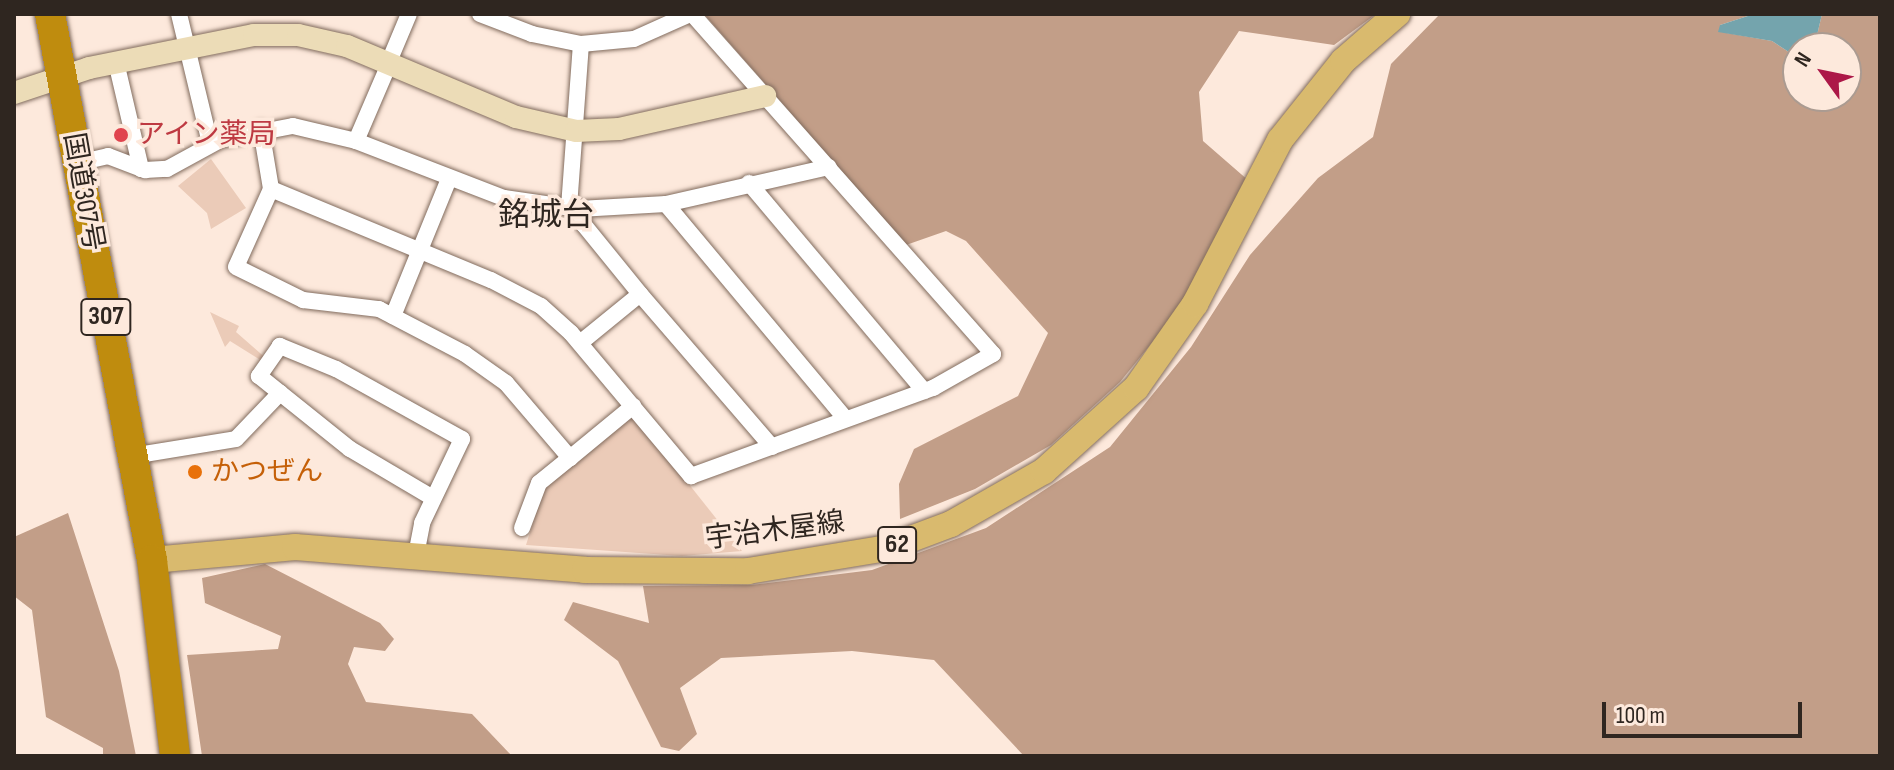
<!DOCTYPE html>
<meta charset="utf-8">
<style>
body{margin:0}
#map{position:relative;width:1894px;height:770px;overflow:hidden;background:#fde9dc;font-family:"Sofia Sans Condensed","Noto Sans JP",sans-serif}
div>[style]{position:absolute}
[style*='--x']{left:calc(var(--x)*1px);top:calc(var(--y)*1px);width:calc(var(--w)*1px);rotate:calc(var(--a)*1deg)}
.green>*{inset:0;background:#ebcbb8}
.forest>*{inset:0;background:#c29e88}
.water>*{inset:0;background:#74a4ad}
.roads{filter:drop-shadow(0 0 2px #816b5d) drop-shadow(0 0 2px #816b5d)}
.street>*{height:16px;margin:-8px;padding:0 8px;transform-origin:8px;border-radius:8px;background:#fff}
.secondary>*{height:22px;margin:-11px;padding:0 11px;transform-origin:11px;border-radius:11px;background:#ecdcb7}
.primary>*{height:26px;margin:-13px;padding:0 13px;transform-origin:13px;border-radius:13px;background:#d9ba6e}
.highway>*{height:30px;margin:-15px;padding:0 15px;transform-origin:15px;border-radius:15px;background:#bf8c0e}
.dots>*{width:22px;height:22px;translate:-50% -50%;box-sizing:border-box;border:4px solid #fde9dc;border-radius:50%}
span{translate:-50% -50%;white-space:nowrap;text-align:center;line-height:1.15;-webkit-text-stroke:7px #fde9dc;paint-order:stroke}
.shield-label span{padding:2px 6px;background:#fde9dc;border:2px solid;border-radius:6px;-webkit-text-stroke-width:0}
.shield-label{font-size:26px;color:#2f2620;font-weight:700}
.health-label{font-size:28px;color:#be3a42}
.left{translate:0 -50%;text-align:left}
.street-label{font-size:28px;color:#2f2620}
.food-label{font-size:28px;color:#c56008}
.quarter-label{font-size:32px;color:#2f2620}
.frame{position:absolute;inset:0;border:16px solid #2f2620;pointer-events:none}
.north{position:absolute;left:1782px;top:32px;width:80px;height:80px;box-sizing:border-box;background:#fde9dc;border:2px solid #ab9b91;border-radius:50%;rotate:303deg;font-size:22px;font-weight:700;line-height:32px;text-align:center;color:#2f2620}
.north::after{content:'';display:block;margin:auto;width:28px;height:36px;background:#ac1848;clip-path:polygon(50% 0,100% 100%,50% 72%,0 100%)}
.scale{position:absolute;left:1602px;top:702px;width:200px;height:36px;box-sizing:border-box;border:4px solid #2f2620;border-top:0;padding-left:10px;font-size:24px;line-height:28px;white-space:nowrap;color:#2f2620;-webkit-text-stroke:6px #fde9dc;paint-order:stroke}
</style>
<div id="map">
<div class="green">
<i style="clip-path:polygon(211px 159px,246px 208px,211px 229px,207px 213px,178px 186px)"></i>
<i style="clip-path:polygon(210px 312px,239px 326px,236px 332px,268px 360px,265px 363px,230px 341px,225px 347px)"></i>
<i style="clip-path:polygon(626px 419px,638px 420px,742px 551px,682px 556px,526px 545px,545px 485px)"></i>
</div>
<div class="forest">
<i style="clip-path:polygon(704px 14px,1376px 14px,1334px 45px,1239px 31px,1199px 92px,1203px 141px,1249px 181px,1185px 302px,1120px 382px,1051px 445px,975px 489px,900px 519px,899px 484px,914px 449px,1018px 396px,1048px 333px,966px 241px,946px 231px,906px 245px)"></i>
<i style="clip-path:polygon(1440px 14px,1754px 14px,1720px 25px,1727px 33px,1772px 41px,1798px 58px,1798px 96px,1846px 96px,1846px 48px,1814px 48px,1822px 14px,1880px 14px,1880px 756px,1024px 756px,934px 660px,852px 651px,721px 658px,680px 688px,697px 734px,679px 751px,661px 747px,618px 661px,564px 620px,573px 602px,649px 623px,643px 586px,751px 585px,872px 570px,986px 528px,1110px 447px,1191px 347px,1250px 255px,1318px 178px,1373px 137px,1391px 64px)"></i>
<i style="clip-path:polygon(68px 513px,119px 671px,136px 756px,103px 756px,103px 748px,46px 717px,32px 610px,14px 596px,14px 537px)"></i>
<i style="clip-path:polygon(265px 564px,380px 623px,394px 639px,385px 651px,354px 647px,348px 664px,366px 702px,472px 714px,512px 756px,202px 756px,187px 655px,278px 649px,281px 636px,205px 603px,202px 578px)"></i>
</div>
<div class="water">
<i style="clip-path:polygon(1754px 14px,1822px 14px,1814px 48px,1798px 48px,1798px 58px,1772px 41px,1718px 32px,1720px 25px)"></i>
</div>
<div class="roads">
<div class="street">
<i style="--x:179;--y:14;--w:133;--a:76.5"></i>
<i style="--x:480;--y:14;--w:56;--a:21"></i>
<i style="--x:532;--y:34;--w:50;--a:11.5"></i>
<i style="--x:581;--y:44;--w:53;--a:-5.4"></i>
<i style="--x:634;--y:39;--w:61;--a:-24.1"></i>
<i style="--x:116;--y:62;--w:110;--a:76.8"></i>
<i style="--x:388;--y:64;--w:54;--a:-67.2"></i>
<i style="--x:261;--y:129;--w:61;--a:80.5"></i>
<i style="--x:271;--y:189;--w:85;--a:114.2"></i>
<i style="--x:236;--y:267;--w:75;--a:26.2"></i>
<i style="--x:303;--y:300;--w:77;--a:6.8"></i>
<i style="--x:379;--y:309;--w:97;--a:27.6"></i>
<i style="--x:465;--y:354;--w:50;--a:35.3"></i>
<i style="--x:506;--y:383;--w:99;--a:49.5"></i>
<i style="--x:570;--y:458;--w:82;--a:-39.5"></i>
<i style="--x:356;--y:141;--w:84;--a:-66.8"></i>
<i style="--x:78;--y:163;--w:31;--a:-13"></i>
<i style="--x:108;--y:156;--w:40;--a:21"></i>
<i style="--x:145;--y:170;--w:22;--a:-3"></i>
<i style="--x:167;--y:169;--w:60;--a:-28.7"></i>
<i style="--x:220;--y:140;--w:74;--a:-10.9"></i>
<i style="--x:293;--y:126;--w:65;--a:13.4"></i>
<i style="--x:356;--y:141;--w:159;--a:21.1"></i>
<i style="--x:504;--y:198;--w:76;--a:8.3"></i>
<i style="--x:579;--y:209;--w:87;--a:-3.3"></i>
<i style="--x:666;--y:204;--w:167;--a:-12.8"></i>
<i style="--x:749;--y:183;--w:272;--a:49.9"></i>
<i style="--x:271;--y:189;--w:238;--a:22.5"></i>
<i style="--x:491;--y:280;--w:56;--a:27.5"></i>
<i style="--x:541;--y:306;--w:40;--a:42"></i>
<i style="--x:571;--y:333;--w:187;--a:50"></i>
<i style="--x:691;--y:476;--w:258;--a:-20"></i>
<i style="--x:933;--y:388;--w:69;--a:-29.5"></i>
<i style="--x:993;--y:354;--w:454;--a:-131.5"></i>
<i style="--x:666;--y:204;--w:280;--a:50.1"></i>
<i style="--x:569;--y:207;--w:163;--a:-85.8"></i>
<i style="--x:579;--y:209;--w:17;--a:73"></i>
<i style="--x:584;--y:225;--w:89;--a:50.9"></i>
<i style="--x:640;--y:294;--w:202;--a:49.2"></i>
<i style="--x:393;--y:316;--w:148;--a:-67.8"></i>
<i style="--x:580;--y:343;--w:77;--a:-39.2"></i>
<i style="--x:132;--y:456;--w:105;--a:-9.3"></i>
<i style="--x:236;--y:439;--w:64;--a:-46.3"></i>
<i style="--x:522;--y:528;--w:48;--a:-69.3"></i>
<i style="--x:539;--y:483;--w:40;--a:-39"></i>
<i style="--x:416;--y:555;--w:33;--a:-79"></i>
<i style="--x:422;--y:523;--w:93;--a:-64.5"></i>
<i style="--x:462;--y:439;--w:144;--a:-150.9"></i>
<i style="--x:336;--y:369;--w:61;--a:-157.7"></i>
<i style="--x:280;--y:346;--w:37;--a:125"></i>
<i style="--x:259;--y:376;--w:117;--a:38.7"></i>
<i style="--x:350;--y:449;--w:96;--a:30.6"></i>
</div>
<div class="secondary">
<i style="--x:14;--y:93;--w:79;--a:-18.4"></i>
<i style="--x:89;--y:68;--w:168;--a:-11.3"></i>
<i style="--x:254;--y:35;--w:44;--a:0"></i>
<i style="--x:298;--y:35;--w:50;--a:12.7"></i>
<i style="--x:347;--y:46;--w:183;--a:22.8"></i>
<i style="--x:516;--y:117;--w:62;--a:13.1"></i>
<i style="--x:576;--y:131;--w:43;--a:-2.7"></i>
<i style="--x:619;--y:129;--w:150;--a:-12.7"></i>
</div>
<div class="primary">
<i style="--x:152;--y:560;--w:144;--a:-5.2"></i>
<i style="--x:295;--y:547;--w:291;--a:4.5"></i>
<i style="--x:585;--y:570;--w:163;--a:0.4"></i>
<i style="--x:748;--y:571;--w:141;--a:-9.4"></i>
<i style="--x:887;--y:548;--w:68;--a:-20.6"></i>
<i style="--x:951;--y:524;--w:107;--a:-29.7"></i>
<i style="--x:1044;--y:471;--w:124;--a:-42.1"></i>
<i style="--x:1136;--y:388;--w:103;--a:-54.9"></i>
<i style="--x:1195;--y:304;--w:185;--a:-62.6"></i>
<i style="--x:1280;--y:140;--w:101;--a:-51.4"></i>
<i style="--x:1343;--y:61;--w:72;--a:-41"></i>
</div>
<div class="highway">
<i style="--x:50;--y:14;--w:555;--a:79.42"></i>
<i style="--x:152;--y:560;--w:197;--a:83.3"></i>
</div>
</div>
<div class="dots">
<i style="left:121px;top:135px;background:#e0444e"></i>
<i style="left:195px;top:472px;background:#e8710a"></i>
</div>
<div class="shield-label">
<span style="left:106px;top:317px">307</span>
<span style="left:897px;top:545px">62</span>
</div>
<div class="health-label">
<span class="left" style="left:137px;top:135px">アイン薬局</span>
</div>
<div class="street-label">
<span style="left:83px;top:192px;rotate:80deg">国道307号</span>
<span style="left:775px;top:531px;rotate:-7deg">宇治木屋線</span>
</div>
<div class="food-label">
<span class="left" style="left:211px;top:472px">かつぜん</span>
</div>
<div class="quarter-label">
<span style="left:546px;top:216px">銘城台</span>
</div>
<div class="frame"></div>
<div class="north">N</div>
<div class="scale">100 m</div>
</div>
